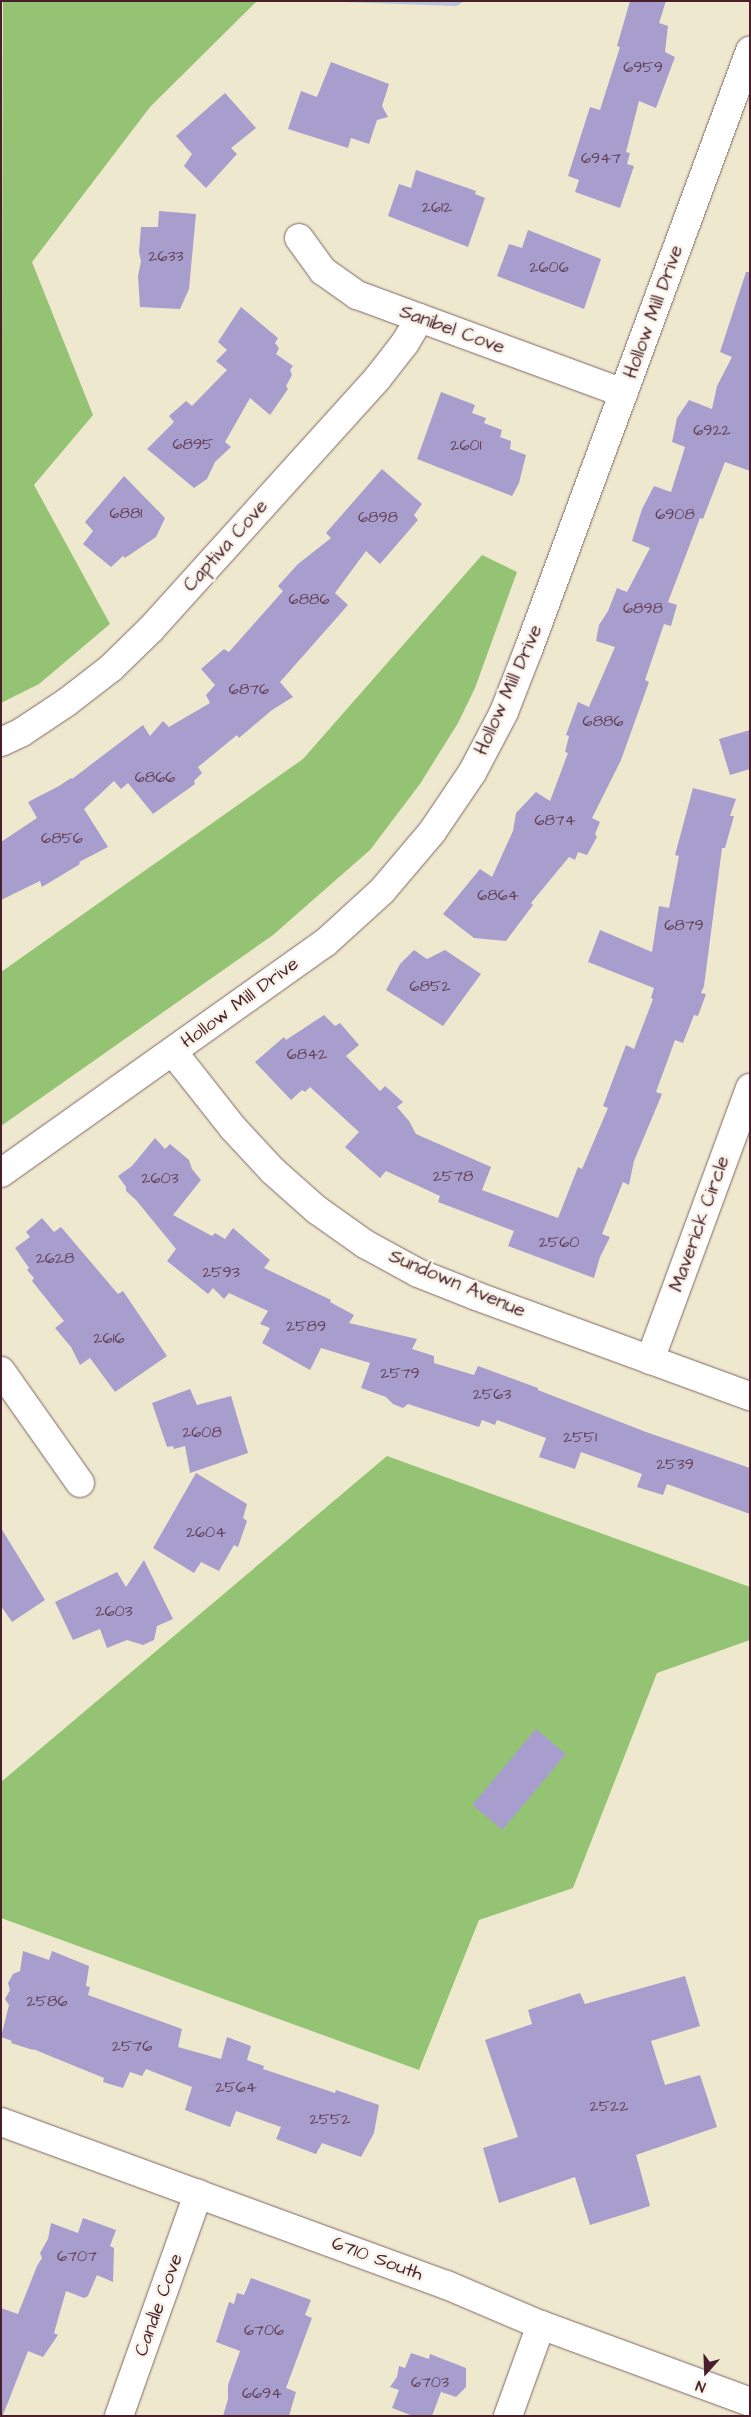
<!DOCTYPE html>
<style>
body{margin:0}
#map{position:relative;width:751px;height:2417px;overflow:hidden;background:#eee8cf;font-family:"Architects Daughter",sans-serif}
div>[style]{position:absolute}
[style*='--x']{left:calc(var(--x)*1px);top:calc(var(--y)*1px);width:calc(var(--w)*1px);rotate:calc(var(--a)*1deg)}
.industrial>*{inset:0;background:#b9c5de}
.green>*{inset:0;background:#94c473}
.building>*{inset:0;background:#a89ece;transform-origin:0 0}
.roads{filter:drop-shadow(0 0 1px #836564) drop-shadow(0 0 1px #836564)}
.minor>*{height:28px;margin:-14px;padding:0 14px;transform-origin:14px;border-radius:14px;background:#fff}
span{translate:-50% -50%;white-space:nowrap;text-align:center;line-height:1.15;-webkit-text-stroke:5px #f7f3e8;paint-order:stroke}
.number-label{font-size:16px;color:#623f54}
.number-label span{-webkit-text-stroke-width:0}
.street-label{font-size:19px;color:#4a1f2b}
.frame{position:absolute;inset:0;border:2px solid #4a1f2b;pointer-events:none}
.north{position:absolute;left:681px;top:2347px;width:50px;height:50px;-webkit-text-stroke:4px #f7f3e8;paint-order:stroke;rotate:200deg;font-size:14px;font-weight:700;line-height:20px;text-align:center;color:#4a1f2b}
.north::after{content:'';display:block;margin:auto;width:18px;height:22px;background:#4a1f2b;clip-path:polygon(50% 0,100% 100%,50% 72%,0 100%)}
</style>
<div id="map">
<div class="industrial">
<i style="clip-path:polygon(313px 1px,464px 1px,457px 6px)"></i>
</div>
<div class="green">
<i style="clip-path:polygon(3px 1px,257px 1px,150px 107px,32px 262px,93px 415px,34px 485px,110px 624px,39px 684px,1px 703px)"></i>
<i style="clip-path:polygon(482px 555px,517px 572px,475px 688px,458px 723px,420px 784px,370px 850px,273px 935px,1px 1126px,1px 972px,303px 759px)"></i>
<i style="clip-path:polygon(387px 1456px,750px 1587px,750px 1640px,657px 1673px,573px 1888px,479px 1920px,419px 2070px,1px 1918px,1px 1782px)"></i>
</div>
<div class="building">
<i style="clip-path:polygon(630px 1px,666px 1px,659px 23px,668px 26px,665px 52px,675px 57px,656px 108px,639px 101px,626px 152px,630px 153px,627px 164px,634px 166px,620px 208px,575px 192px,579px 180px,568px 176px,590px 107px,600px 110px,620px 47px,617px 46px)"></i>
<i style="clip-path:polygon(331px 62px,389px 84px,382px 106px,388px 117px,377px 120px,369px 144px,351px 138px,348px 148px,288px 129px,301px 91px,317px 97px)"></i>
<i style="clip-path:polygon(225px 93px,256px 128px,231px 148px,237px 154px,206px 188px,184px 166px,192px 154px,176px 136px)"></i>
<i style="clip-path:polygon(416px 170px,476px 191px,475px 194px,485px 198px,468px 247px,388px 216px,399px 184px,411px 188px)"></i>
<i style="clip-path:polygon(159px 211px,196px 214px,189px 289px,180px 309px,140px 307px,138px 276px,141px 261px,139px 252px,141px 227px,158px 227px)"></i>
<i style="clip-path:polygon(528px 230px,601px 259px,584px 309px,497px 276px,509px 244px,522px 248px)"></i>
<i style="clip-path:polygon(746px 272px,750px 272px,750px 471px,725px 462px,703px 519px,700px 518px,668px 602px,677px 605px,671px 626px,664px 624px,645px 680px,649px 682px,621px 760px,592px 818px,600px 822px,595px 834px,597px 837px,587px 855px,578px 852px,575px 860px,569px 857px,531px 903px,533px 905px,506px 941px,474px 938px,443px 914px,480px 869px,492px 877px,513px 831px,516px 813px,536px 792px,550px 801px,568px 753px,565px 752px,569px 736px,566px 735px,578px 702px,589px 707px,615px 647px,596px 641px,599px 625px,608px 611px,617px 588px,627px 592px,650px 548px,632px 541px,642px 509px,654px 486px,671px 492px,685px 447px,672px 442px,677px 418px,689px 400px,712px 409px,717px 386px,732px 357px,720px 352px)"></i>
<i style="clip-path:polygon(241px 307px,278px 338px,275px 343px,279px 348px,276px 354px,293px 366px,290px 370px,292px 375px,286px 386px,288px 389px,270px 415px,250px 398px,225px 442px,231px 447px,215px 462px,207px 479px,194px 488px,147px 449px,174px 422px,169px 416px,186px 401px,192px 406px,227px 370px,216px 361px,227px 350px,218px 342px)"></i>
<i style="clip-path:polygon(441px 392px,475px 405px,472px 413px,486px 418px,484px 423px,502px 430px,500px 437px,511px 441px,510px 449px,526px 455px,519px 483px,512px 496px,417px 459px)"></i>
<i style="clip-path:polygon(382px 469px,422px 504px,414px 515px,418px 520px,380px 564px,366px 551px,335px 593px,348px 605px,280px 682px,293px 697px,272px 710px,239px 738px,237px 735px,198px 767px,202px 773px,194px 781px,195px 784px,153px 814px,128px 783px,121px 789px,114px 781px,84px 809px,108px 847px,79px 862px,80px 864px,42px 887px,40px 881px,1px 900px,1px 842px,37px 818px,28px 802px,59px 786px,71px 778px,72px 779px,143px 725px,150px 736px,163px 721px,169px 727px,210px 703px,206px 695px,215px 685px,201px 669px,224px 649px,229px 652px,283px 591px,278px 586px,298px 564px,331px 538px,326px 533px)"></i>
<i style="clip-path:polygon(124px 476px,165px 518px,156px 537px,125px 558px,123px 556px,111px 567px,83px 544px,93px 531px,85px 522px)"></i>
<i style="clip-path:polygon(750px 730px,750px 769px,730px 775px,719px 739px)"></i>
<i style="clip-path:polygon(693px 788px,736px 799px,730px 816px,734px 816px,725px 848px,722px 848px,704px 986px,701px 993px,706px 994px,698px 1016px,694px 1015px,683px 1043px,675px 1040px,656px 1092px,662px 1094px,634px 1161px,629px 1185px,623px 1182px,602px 1234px,610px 1237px,600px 1257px,594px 1278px,508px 1246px,514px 1231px,438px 1202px,440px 1196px,386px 1171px,380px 1178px,345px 1147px,359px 1132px,310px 1087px,305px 1092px,302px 1090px,291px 1100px,255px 1062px,284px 1037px,286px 1040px,324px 1015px,335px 1026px,340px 1023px,359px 1045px,346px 1056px,380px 1091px,385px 1086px,403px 1102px,397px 1107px,409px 1121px,416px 1134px,491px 1167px,482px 1190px,558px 1218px,578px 1167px,582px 1169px,608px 1108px,603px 1106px,626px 1045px,634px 1049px,653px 999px,651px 998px,654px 988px,588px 962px,600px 930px,652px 952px,659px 906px,669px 908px,679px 856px,675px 855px)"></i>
<i style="clip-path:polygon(414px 950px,427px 959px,445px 950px,481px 974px,443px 1026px,386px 990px,400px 964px)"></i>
<i style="clip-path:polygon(155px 1138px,165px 1149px,170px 1144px,189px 1160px,192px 1169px,201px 1180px,173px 1215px,212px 1236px,215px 1233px,225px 1239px,233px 1228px,270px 1260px,264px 1268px,331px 1300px,330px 1302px,354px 1315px,349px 1323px,417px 1339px,412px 1349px,434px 1356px,434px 1363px,474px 1375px,478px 1366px,538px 1388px,538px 1390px,646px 1432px,750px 1468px,750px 1514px,667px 1484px,663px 1495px,637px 1487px,642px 1474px,581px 1452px,575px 1469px,539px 1457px,546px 1438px,497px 1420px,495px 1425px,482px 1420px,479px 1427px,408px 1404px,403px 1408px,393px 1404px,386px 1397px,361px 1388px,370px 1363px,321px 1348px,310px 1370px,262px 1343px,270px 1328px,260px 1324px,268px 1311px,229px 1293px,224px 1299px,213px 1288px,208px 1294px,167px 1261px,176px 1249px,136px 1200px,126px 1191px,126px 1187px,118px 1176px,132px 1166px)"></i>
<i style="clip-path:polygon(42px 1218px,54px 1232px,61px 1227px,118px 1294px,123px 1291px,167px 1356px,115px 1392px,90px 1358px,80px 1365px,71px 1347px,55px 1328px,64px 1321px,32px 1281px,34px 1278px,27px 1270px,29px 1268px,15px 1248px,30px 1237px,26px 1232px)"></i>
<i style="clip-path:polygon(190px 1389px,197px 1405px,231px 1396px,248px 1453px,190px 1473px,185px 1446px,174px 1449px,173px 1446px,167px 1447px,152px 1403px)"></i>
<i style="clip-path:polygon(196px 1473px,247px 1504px,243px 1518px,247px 1521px,238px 1547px,234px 1545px,219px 1571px,201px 1562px,194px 1573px,153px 1548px)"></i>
<i style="clip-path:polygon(1px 1528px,45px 1600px,12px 1622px,1px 1606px)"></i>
<i style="clip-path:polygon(144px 1560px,173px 1619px,157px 1626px,154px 1640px,143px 1645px,127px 1640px,107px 1648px,100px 1629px,73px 1640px,55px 1602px,117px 1572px,126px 1587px)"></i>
<i style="left:536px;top:1729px;width:39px;height:99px;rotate:40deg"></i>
<i style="clip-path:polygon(23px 1951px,49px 1960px,52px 1951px,89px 1966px,86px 1986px,90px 1987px,88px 1995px,182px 2029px,178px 2047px,221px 2059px,227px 2037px,251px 2046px,247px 2060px,264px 2066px,263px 2069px,335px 2093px,336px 2090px,379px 2105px,374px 2133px,361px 2157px,322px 2143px,316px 2154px,276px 2139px,281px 2127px,236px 2111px,230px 2127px,185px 2110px,192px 2087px,146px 2069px,142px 2076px,130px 2072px,123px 2088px,103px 2082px,104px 2078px,33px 2049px,33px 2050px,11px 2043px,12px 2041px,1px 2037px,9px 2005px,5px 1999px,10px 1990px,8px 1983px,13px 1974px,20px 1971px)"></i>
<i style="clip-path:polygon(685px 1976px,700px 2026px,651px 2041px,665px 2085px,700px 2075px,717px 2127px,636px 2155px,650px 2206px,590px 2225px,575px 2177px,499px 2203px,483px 2148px,518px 2137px,485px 2040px,532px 2024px,528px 2010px,580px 1993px,585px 2004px)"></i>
<i style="clip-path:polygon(83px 2218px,116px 2230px,110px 2246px,114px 2248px,113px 2282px,97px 2275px,88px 2296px,84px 2298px,66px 2291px,54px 2333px,58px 2335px,43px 2357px,28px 2351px,3px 2415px,1px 2415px,1px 2308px,18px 2314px,37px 2266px,42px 2258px,40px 2253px,48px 2239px,51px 2223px,78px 2233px)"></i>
<i style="clip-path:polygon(251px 2278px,311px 2300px,305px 2315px,312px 2318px,286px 2388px,296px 2392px,289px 2416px,223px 2416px,228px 2399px,228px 2385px,240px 2351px,216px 2342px,229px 2302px,234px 2304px,237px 2293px,244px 2295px)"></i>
<i style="clip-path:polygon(411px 2353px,429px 2359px,430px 2354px,466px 2368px,466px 2387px,456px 2397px,441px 2392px,432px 2416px,413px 2416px,392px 2408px,399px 2390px,390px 2387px,397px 2377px,399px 2366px,405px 2368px)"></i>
</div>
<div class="roads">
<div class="minor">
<i style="--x:299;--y:238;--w:41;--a:54"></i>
<i style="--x:323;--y:271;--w:42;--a:35.2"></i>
<i style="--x:357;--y:295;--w:284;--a:20.2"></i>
<i style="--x:1;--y:742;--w:23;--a:-25"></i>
<i style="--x:22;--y:732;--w:54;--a:-33.7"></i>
<i style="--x:67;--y:702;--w:56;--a:-37.7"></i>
<i style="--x:111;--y:668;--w:56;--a:-44.3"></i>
<i style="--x:151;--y:629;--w:337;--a:-47.9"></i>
<i style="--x:377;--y:379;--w:46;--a:-52.1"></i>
<i style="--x:405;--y:343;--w:29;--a:-59"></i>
<i style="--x:173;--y:1052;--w:97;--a:51.7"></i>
<i style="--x:233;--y:1128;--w:59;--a:47.1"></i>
<i style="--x:273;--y:1171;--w:59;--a:41.6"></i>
<i style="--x:317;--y:1210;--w:59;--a:35.3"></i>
<i style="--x:365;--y:1244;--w:60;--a:28.7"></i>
<i style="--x:418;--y:1273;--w:62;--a:21.6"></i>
<i style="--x:476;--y:1296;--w:292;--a:20.1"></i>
<i style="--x:1;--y:1173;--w:397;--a:-35.4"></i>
<i style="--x:325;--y:943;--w:77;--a:-42.4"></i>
<i style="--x:382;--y:891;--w:77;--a:-49.7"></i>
<i style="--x:432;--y:832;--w:71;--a:-55.9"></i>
<i style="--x:472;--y:773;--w:69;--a:-62.3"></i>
<i style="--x:504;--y:712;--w:69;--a:-68.7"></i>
<i style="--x:529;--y:648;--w:637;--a:-69.69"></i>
<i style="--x:650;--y:1360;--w:290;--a:-69.8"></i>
<i style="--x:1;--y:1371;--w:137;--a:54.8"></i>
<i style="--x:1;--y:2122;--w:475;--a:20.1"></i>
<i style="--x:447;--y:2285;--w:102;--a:23.1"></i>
<i style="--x:541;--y:2325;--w:223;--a:20.2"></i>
<i style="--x:119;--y:2416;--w:236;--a:-70.4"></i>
<i style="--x:508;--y:2416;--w:97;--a:-70.1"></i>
</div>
</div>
<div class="number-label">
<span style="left:643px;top:67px">6959</span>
<span style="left:601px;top:158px">6947</span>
<span style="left:437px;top:207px">2612</span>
<span style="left:166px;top:256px">2633</span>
<span style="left:549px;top:267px">2606</span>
<span style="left:712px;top:430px">6922</span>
<span style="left:193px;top:444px">6895</span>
<span style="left:466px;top:445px">2601</span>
<span style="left:126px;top:513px">6881</span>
<span style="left:675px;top:514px">6908</span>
<span style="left:378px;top:517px">6898</span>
<span style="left:309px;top:599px">6886</span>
<span style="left:643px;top:608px">6898</span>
<span style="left:249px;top:689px">6876</span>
<span style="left:603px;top:721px">6886</span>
<span style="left:155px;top:777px">6866</span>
<span style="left:555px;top:820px">6874</span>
<span style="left:62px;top:838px">6856</span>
<span style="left:498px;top:895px">6864</span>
<span style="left:684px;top:925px">6879</span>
<span style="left:430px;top:986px">6852</span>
<span style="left:307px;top:1054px">6842</span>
<span style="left:453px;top:1176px">2578</span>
<span style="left:160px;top:1178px">2603</span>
<span style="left:559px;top:1242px">2560</span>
<span style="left:55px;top:1258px">2628</span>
<span style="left:221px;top:1272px">2593</span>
<span style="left:306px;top:1326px">2589</span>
<span style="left:109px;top:1338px">2616</span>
<span style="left:400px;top:1373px">2579</span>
<span style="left:492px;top:1394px">2563</span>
<span style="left:202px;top:1432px">2608</span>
<span style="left:580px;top:1437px">2551</span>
<span style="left:675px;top:1464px">2539</span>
<span style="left:206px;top:1532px">2604</span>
<span style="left:114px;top:1611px">2603</span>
<span style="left:47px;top:2001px">2586</span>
<span style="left:132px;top:2046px">2576</span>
<span style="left:236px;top:2087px">2564</span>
<span style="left:609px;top:2106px">2522</span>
<span style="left:330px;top:2119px">2552</span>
<span style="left:77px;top:2256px">6707</span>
<span style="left:264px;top:2330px">6706</span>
<span style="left:430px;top:2382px">6703</span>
<span style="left:262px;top:2393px">6694</span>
</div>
<div class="street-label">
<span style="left:654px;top:312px;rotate:-70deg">Hollow Mill Drive</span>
<span style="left:452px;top:330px;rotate:20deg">Sanibel Cove</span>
<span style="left:226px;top:546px;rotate:-48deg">Captiva Cove</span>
<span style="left:509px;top:690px;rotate:-66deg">Hollow Mill Drive</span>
<span style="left:240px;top:1003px;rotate:-36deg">Hollow Mill Drive</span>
<span style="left:700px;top:1224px;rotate:-70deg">Maverick Circle</span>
<span style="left:457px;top:1284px;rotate:23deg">Sundown Avenue</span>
<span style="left:377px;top:2259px;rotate:20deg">6710 South</span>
<span style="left:159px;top:2305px;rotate:-70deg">Candle Cove</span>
</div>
<div class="frame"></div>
<div class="north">N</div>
</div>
